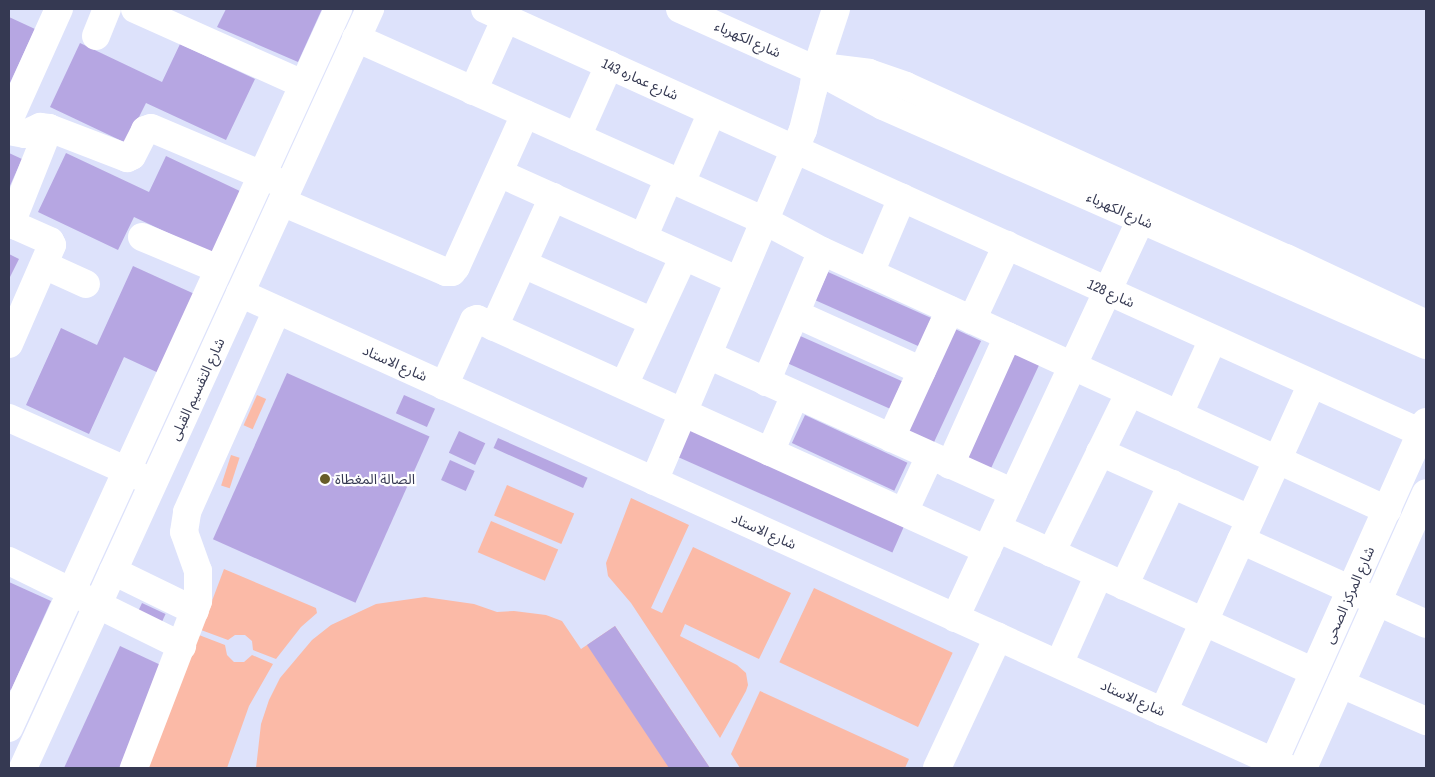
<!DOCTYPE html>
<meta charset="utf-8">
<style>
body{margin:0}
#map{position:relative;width:1435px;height:777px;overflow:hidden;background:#dde2fb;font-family:"Archivo Narrow","Noto Sans Arabic",sans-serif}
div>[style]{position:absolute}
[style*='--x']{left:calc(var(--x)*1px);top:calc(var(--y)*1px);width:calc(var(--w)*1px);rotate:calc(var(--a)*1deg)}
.green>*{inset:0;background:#fbbaa7;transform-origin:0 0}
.building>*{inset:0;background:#b6a6e2;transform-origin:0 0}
.minor>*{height:28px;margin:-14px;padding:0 14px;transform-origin:14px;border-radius:14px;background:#fff}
.dots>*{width:14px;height:14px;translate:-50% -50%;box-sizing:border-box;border:2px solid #fff;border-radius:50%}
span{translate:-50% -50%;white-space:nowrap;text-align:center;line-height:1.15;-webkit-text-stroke:4.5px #fff;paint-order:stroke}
.street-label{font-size:14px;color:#353952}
.poi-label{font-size:14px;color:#353952}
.left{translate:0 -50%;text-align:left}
.frame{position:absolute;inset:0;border:10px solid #353952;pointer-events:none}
</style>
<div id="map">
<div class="green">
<i style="left:257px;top:395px;width:10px;height:33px;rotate:24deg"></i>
<i style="left:231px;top:455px;width:9px;height:32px;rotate:18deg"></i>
<i style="left:507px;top:485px;width:73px;height:33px;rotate:23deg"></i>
<i style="clip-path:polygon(631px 498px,689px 525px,651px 608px,662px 613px,693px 547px,791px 593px,759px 659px,685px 624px,680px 636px,737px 665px,746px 673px,748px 685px,746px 691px,720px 738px,631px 603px,608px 576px,606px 563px)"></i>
<i style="left:491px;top:521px;width:73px;height:34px;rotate:23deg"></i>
<i style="clip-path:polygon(224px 569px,316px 608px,317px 613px,301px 627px,276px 659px,253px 650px,252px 641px,245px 635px,235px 635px,228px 640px,201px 630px)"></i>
<i style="left:814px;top:588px;width:153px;height:82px;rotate:25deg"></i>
<i style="clip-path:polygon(425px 597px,474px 604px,497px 612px,514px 611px,546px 615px,562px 621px,581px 649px,615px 626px,710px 768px,256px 768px,261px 724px,269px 700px,280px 678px,312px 640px,331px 625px,376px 604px)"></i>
<i style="clip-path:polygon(199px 635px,225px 645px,227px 655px,234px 662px,244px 662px,252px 655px,273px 664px,249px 706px,227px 768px,147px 768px)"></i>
<i style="clip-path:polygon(760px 691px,909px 759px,905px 768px,740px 768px,731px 754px)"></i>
</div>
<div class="building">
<i style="clip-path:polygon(226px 9px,322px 9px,298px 62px,217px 27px)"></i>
<i style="clip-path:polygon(9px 17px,35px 29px,9px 85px)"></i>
<i style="clip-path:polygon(80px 43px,162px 82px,180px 44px,255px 79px,226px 140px,146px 103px,126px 143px,50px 107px)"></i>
<i style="clip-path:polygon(9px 153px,22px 159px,9px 188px)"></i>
<i style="clip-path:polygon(66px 153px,149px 192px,166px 156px,244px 193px,215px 255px,134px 217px,118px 250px,38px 212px)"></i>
<i style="clip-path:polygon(9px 254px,19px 259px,9px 279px)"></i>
<i style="clip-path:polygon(133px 266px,199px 296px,163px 375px,124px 357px,89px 434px,26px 405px,61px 328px,97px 345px)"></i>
<i style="left:828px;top:272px;width:113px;height:31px;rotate:24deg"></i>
<i style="left:953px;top:328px;width:31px;height:114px;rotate:25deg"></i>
<i style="left:798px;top:335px;width:114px;height:30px;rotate:24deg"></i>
<i style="left:1011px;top:352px;width:31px;height:114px;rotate:25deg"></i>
<i style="left:287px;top:373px;width:156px;height:182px;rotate:24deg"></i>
<i style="left:404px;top:395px;width:34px;height:20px;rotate:24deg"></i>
<i style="left:805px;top:415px;width:113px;height:31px;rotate:25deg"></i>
<i style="left:689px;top:429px;width:236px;height:30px;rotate:24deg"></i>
<i style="left:459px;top:431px;width:29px;height:24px;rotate:25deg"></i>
<i style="left:498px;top:438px;width:98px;height:11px;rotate:24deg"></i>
<i style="left:450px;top:460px;width:27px;height:22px;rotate:24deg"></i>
<i style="clip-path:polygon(9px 582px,51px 601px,11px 690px,9px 689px)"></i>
<i style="left:142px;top:603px;width:26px;height:11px;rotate:25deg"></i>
<i style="clip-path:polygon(615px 626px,671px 710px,710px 768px,669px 768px,587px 645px)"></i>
<i style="clip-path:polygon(120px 646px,165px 667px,119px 768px,64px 768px)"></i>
</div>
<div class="minor">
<i style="--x:135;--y:9;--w:184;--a:24.1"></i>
<i style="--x:485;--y:9;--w:1033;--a:24.36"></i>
<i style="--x:680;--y:9;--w:149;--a:24.2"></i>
<i style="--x:816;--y:70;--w:76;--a:28.2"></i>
<i style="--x:883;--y:106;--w:593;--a:23.76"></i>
<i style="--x:96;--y:36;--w:29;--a:-68"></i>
<i style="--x:356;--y:38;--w:448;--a:24.1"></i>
<i style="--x:765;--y:221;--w:64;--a:27.8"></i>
<i style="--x:822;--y:251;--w:622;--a:24.63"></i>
<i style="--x:820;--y:69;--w:10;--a:-6"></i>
<i style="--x:830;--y:68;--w:39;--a:7"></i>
<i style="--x:869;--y:73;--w:39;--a:19"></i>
<i style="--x:906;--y:86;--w:417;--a:24.4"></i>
<i style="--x:1286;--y:258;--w:155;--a:25.2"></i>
<i style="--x:473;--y:91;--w:80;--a:-65.7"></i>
<i style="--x:9;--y:120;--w:122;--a:-65.8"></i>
<i style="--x:9;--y:131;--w:16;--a:11"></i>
<i style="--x:25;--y:134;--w:17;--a:-25"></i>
<i style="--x:40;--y:127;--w:9;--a:6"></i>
<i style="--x:49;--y:128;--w:84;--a:21"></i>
<i style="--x:127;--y:158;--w:5;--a:-22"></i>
<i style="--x:132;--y:156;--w:29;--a:-63"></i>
<i style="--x:145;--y:130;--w:6;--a:-18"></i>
<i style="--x:151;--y:128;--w:138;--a:23"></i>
<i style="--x:577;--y:137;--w:79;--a:-66"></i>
<i style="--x:499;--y:173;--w:263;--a:24.2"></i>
<i style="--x:681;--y:183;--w:77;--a:-66.4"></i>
<i style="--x:282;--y:202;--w:178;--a:23.1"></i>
<i style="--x:446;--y:272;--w:6;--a:0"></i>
<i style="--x:452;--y:272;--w:6;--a:-51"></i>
<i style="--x:456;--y:267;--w:168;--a:-65.7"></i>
<i style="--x:142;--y:237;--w:82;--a:22.8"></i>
<i style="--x:643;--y:238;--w:65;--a:-66.6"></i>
<i style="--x:523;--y:264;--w:142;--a:24"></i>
<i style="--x:44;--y:265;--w:46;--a:24.3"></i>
<i style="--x:870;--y:273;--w:82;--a:-66.9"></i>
<i style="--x:240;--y:293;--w:1150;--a:24.4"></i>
<i style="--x:796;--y:314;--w:138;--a:24.3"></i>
<i style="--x:972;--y:320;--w:83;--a:-65"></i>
<i style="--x:494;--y:327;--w:143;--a:-65.6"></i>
<i style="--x:9;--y:344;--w:108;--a:-66.5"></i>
<i style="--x:52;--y:245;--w:4;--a:-117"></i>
<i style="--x:50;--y:241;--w:37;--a:-156"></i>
<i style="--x:16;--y:226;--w:6;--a:-129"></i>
<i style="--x:12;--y:221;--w:100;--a:-68.3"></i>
<i style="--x:708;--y:355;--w:335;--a:24.3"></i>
<i style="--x:766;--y:382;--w:142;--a:-66.9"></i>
<i style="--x:624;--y:385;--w:142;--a:-65.1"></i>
<i style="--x:444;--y:386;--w:72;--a:-65.6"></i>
<i style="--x:474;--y:320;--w:3;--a:-18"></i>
<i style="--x:477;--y:319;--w:560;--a:24.37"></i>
<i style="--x:1179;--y:414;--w:82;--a:-65.6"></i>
<i style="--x:9;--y:418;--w:147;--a:24.1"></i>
<i style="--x:891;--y:438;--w:141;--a:-65.3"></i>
<i style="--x:770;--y:452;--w:62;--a:-66.3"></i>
<i style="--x:1100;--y:452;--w:164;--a:24.1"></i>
<i style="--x:950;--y:465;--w:141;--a:-65.8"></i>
<i style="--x:654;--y:481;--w:381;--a:-67"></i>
<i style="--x:803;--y:130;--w:41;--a:-76"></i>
<i style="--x:813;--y:90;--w:20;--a:-81"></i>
<i style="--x:816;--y:70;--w:64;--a:-71.8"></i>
<i style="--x:904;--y:512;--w:62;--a:-65.1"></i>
<i style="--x:997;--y:528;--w:348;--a:24.4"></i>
<i style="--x:1241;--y:540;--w:203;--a:24.4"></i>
<i style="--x:1051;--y:553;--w:179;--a:-63.9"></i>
<i style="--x:9;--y:561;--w:193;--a:26.2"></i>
<i style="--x:113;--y:571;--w:91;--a:26"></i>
<i style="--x:1124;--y:586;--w:113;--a:-64.8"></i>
<i style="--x:955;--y:618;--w:440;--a:-65"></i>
<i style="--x:1059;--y:664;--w:98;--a:-66"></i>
<i style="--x:1341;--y:684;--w:93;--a:23.5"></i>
<i style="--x:1163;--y:712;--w:360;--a:-65.6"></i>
<i style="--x:9;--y:728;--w:791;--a:-65.41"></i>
<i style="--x:23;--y:768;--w:835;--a:-65.43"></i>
<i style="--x:134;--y:768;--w:179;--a:-69"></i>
<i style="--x:198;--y:601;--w:30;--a:-90"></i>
<i style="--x:198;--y:571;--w:41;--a:-109.7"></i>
<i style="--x:184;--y:532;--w:20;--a:-81"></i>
<i style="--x:187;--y:512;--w:221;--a:-66"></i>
<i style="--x:937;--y:768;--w:145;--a:-65"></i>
<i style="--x:1271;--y:768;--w:379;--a:-65.9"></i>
<i style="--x:1303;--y:768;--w:301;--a:-65.9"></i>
</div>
<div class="dots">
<i style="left:325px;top:479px;background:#685c29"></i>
</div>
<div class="street-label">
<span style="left:748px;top:39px;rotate:24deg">شارع الكهرباء</span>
<span style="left:640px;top:79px;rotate:24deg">شارع عماره 143</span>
<span style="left:1120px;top:210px;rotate:24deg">شارع الكهرباء</span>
<span style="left:1111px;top:293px;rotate:24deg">شارع 128</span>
<span style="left:395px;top:363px;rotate:24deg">شارع الاستاد</span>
<span style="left:197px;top:389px;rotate:-65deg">شارع التقسيم القبلى</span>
<span style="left:764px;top:531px;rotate:24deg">شارع الاستاد</span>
<span style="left:1349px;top:595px;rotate:-66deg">شارع المركز الصحى</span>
<span style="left:1133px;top:698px;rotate:24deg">شارع الاستاد</span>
</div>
<div class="poi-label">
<span class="left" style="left:335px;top:479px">الصالة المغطاة</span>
</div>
<div class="frame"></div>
</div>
